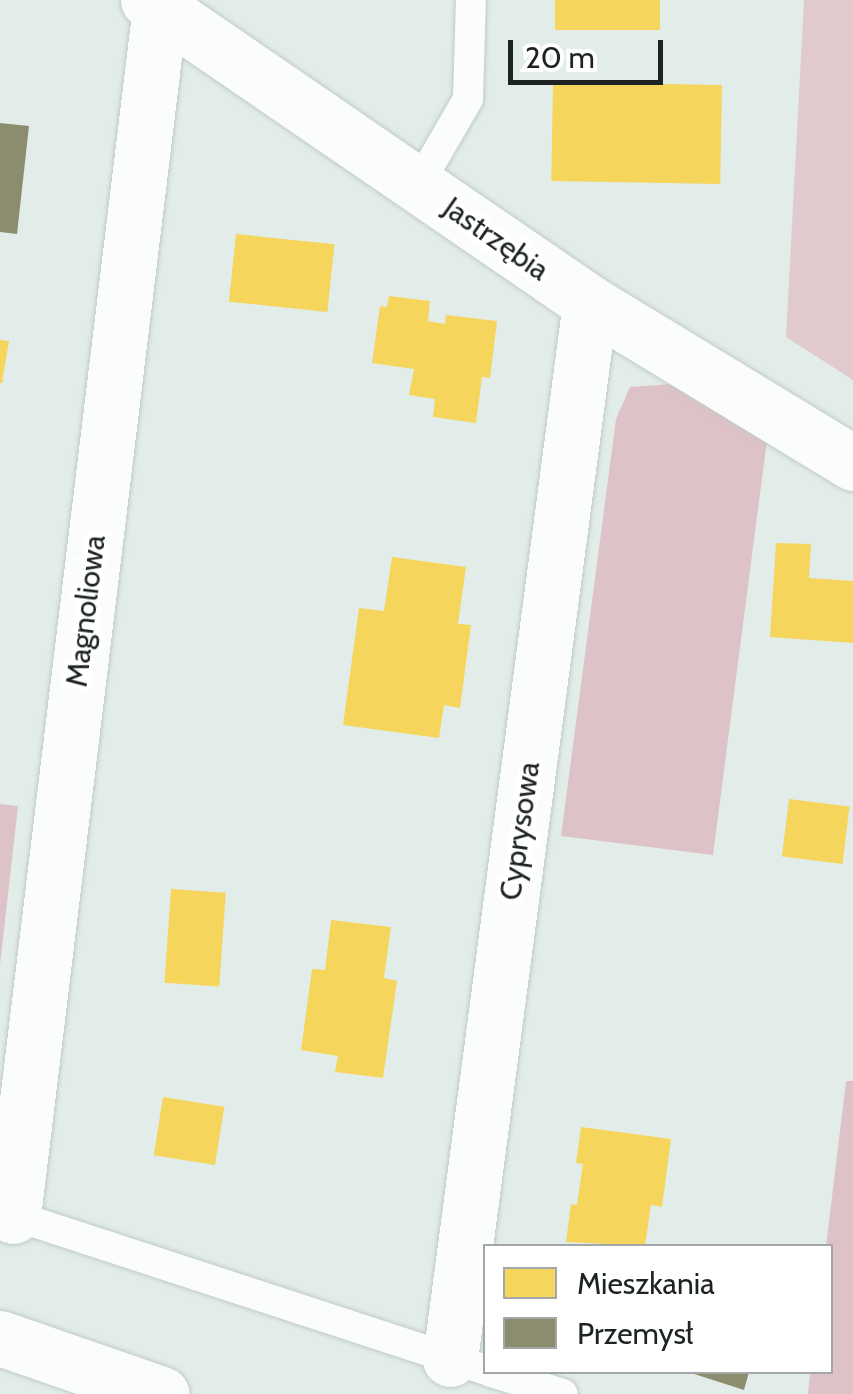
<!DOCTYPE html>
<meta charset="utf-8">
<style>
body{margin:0}
#map{position:relative;width:853px;height:1394px;overflow:hidden;background:#e2edea;font-family:Cabin,sans-serif}
div>[style]{position:absolute}
[style*='--x']{left:calc(var(--x)*1px);top:calc(var(--y)*1px);width:calc(var(--w)*1px);rotate:calc(var(--a)*1deg)}
.green>*{inset:0;background:#e1cace}
.forest>*{inset:0;background:#ddc3c7}
.homes>*{inset:0;background:#f6d55c;transform-origin:0 0}
.industry>*{inset:0;background:#8c8c6e}
.roads{filter:drop-shadow(0 0 2px #c1cac8) drop-shadow(0 0 2px #c1cac8)}
.lane>*{height:30px;margin:-15px;padding:0 15px;transform-origin:15px;border-radius:15px;background:#fbfcfc}
.street>*{height:55px;margin:-27.5px;padding:0 27.5px;transform-origin:27.5px;border-radius:27.5px;background:#fbfcfc}
.primary>*{height:55px;margin:-27.5px;padding:0 27.5px;transform-origin:27.5px;border-radius:27.5px;background:#fbfcfc}
span{translate:-50% -50%;white-space:nowrap;text-align:center;line-height:1.15;-webkit-text-stroke:10px #fff;paint-order:stroke}
.street-label{font-size:30px;color:#1c2322}
.legend{position:absolute;left:483px;top:1244px;width:350px;height:130px;box-sizing:border-box;background:#fff;border:2px solid #a4a7a7;margin:0;padding:12px 18px;list-style:none;font-size:30px;color:#1c2322}
.legend li{display:flex;align-items:center;gap:20px;height:50px}
.legend b{width:50px;border:2px solid #a4a7a7}
.scale{position:absolute;left:508px;top:40px;width:155px;height:45px;box-sizing:border-box;border:5px solid #1c2322;border-top:0;padding-left:12px;font-size:30px;line-height:35px;white-space:nowrap;color:#1c2322;-webkit-text-stroke:8px #fff;paint-order:stroke}
</style>
<div id="map">
<div class="green">
<i style="clip-path:polygon(804px 0,853px 0,853px 380px,786px 337px)"></i>
</div>
<div class="forest">
<i style="clip-path:polygon(671px 384px,767px 440px,713px 855px,561px 836px,616px 419px,630px 387px)"></i>
<i style="clip-path:polygon(0 804px,18px 806px,0 965px)"></i>
<i style="clip-path:polygon(846px 1081px,853px 1081px,853px 1394px,808px 1394px,810px 1372px,830px 1372px,830px 1246px,826px 1246px)"></i>
</div>
<div class="homes">
<i style="left:555px;top:0;width:105px;height:30px"></i>
<i style="left:553px;top:82px;width:169px;height:99px;rotate:1deg"></i>
<i style="left:236px;top:234px;width:99px;height:68px;rotate:6deg"></i>
<i style="clip-path:polygon(389px 296px,430px 301px,428px 321px,445px 324px,446px 315px,497px 321px,490px 378px,482px 377px,476px 423px,433px 417px,435px 399px,409px 395px,414px 369px,372px 363px,380px 306px,387px 307px)"></i>
<i style="clip-path:polygon(0 340px,9px 341px,2px 383px,0 383px)"></i>
<i style="clip-path:polygon(776px 543px,811px 544px,809px 578px,853px 581px,853px 643px,770px 637px)"></i>
<i style="clip-path:polygon(392px 557px,466px 567px,458px 624px,471px 625px,460px 708px,444px 705px,439px 738px,343px 725px,359px 608px,384px 611px)"></i>
<i style="left:789px;top:799px;width:61px;height:58px;rotate:7deg"></i>
<i style="left:171px;top:889px;width:55px;height:94px;rotate:4deg"></i>
<i style="clip-path:polygon(331px 920px,391px 927px,384px 978px,397px 981px,383px 1078px,335px 1072px,338px 1056px,301px 1050px,312px 969px,325px 970px)"></i>
<i style="left:163px;top:1097px;width:62px;height:59px;rotate:9deg"></i>
<i style="clip-path:polygon(581px 1127px,671px 1139px,662px 1207px,651px 1205px,645px 1246px,566px 1242px,571px 1204px,577px 1205px,583px 1164px,576px 1163px)"></i>
</div>
<div class="industry">
<i style="clip-path:polygon(0 123px,29px 126px,17px 234px,0 232px)"></i>
<i style="clip-path:polygon(688px 1372px,749px 1372px,744px 1390px)"></i>
</div>
<div class="roads">
<div class="lane">
<i style="--x:418;--y:185;--w:99;--a:-59.8"></i>
<i style="--x:468;--y:99;--w:99;--a:-88.3"></i>
<i style="--x:3;--y:1212;--w:508;--a:18.11"></i>
<i style="--x:491;--y:1372;--w:75;--a:17"></i>
</div>
<div class="street">
<i style="--x:148;--y:0;--w:536;--a:34.43"></i>
<i style="--x:590;--y:303;--w:308;--a:31.3"></i>
<i style="--x:13;--y:1216;--w:1218;--a:-83.07"></i>
<i style="--x:450;--y:1359;--w:1065;--a:-82.45"></i>
</div>
<div class="primary">
<i style="--x:0;--y:1338;--w:171;--a:19.1"></i>
</div>
</div>
<div class="street-label">
<span style="left:496px;top:239px;rotate:35deg">Jastrzębia</span>
<span style="left:86px;top:611px;rotate:-83deg">Magnoliowa</span>
<span style="left:520px;top:831px;rotate:-82deg">Cyprysowa</span>
</div>
<ul class="legend">
<li><b style="height:28px;background:#f6d55c"></b>Mieszkania</li>
<li><b style="height:28px;background:#8c8c6e"></b>Przemysł</li>
</ul>
<div class="scale">20 m</div>
</div>
